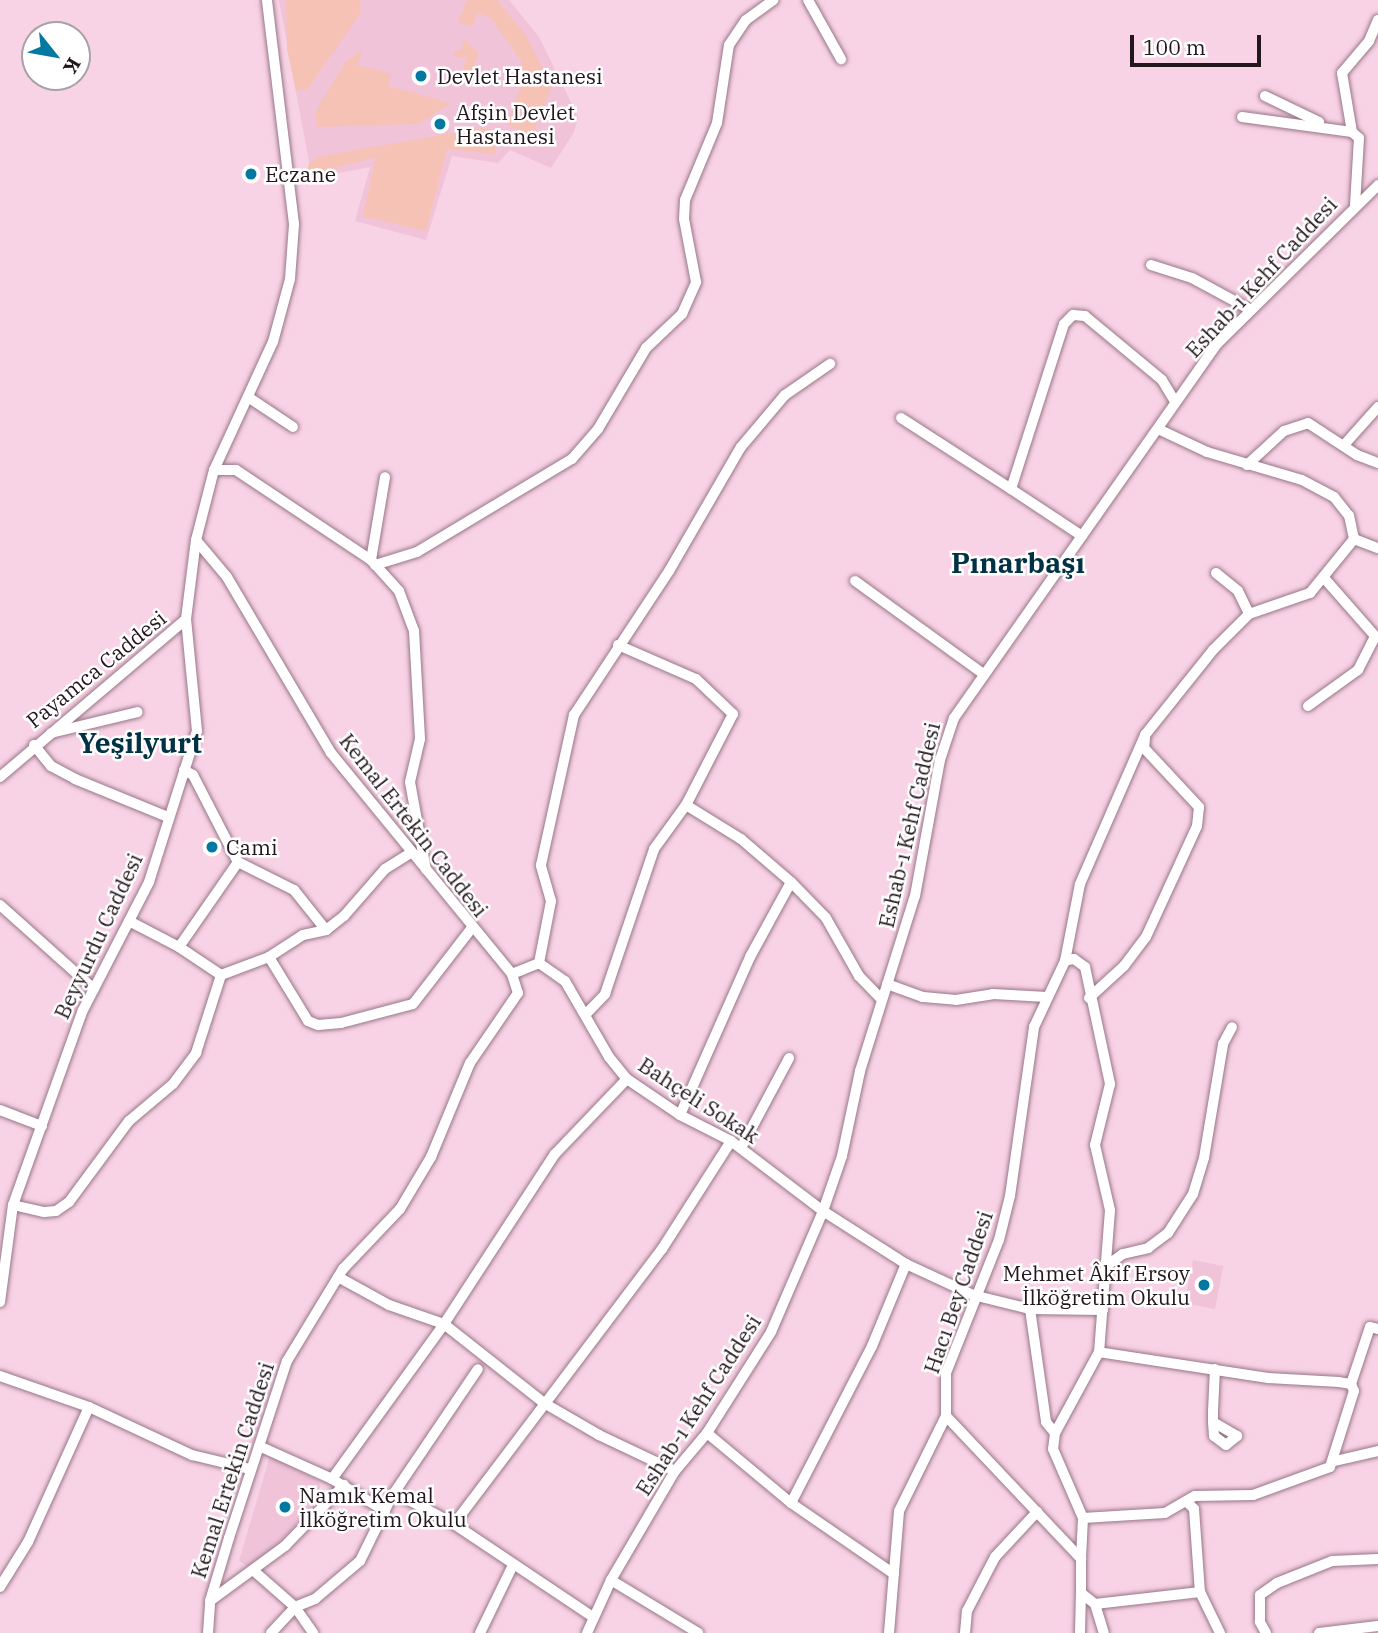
<!DOCTYPE html>
<meta charset="utf-8">
<style>
body{margin:0}
#map{position:relative;width:1378px;height:1633px;overflow:hidden;background:#f8d2e5;font-family:"IBM Plex Serif",serif}
div>[style]{position:absolute}
[style*='--x']{left:calc(var(--x)*1px);top:calc(var(--y)*1px);width:calc(var(--w)*1px);rotate:calc(var(--a)*1deg)}
.built>*{inset:0;background:#f0c3d9;transform-origin:0 0}
.green>*{inset:0;background:#f6c2b6}
.roads{filter:drop-shadow(0 0 2px #987788) drop-shadow(0 0 2px #987788)}
.minor>*{height:10px;margin:-5px;padding:0 5px;transform-origin:5px;border-radius:5px;background:#fff}
.dots>*{width:19px;height:19px;translate:-50% -50%;box-sizing:border-box;border:4px solid #fff;border-radius:50%}
span{translate:-50% -50%;white-space:nowrap;text-align:center;line-height:1.15;-webkit-text-stroke:5px #fff;paint-order:stroke}
.poi-label{font-size:21px;color:#23161c}
.left{translate:0 -50%;text-align:left}
.right{translate:-100% -50%;text-align:right}
.street-label{font-size:21px;color:#23161c}
.district-label{font-size:28px;color:#003144;font-weight:700}
.north{position:absolute;left:21px;top:21px;width:70px;height:70px;box-sizing:border-box;background:#fff;border:2px solid #a7a2a4;border-radius:50%;rotate:121deg;font-size:19px;font-weight:700;line-height:28px;text-align:center;color:#23161c}
.north::after{content:'';display:block;margin:auto;width:24px;height:32px;background:#0179a1;clip-path:polygon(50% 0,100% 100%,50% 72%,0 100%)}
.scale{position:absolute;left:1130px;top:35px;width:131px;height:32px;box-sizing:border-box;border:4px solid #23161c;border-top:0;padding-left:9px;font-size:21px;line-height:24px;white-space:nowrap;color:#23161c;-webkit-text-stroke:5px #fff;paint-order:stroke}
</style>
<div id="map">
<div class="built">
<i style="clip-path:polygon(279px 0,509px 0,539px 37px,565px 90px,578px 117px,574px 132px,551px 168px,510px 150px,498px 163px,452px 156px,426px 240px,355px 221px,370px 167px,312px 178px)"></i>
<i style="left:1193px;top:1260px;width:31px;height:44px;rotate:11deg"></i>
<i style="clip-path:polygon(270px 1456px,319px 1481px,322px 1499px,252px 1569px,239px 1561px)"></i>
</div>
<div class="green">
<i style="clip-path:polygon(286px 0,360px 0,361px 12px,308px 89px,296px 91px,287px 49px)"></i>
<i style="clip-path:polygon(467px 0,497px 0,525px 34px,552px 86px,532px 136px,507px 125px,524px 78px,521px 61px,491px 18px,478px 13px,472px 26px,458px 23px)"></i>
<i style="clip-path:polygon(464px 39px,479px 53px,470px 76px,462px 73px,466px 58px,453px 56px,455px 50px,461px 51px)"></i>
<i style="clip-path:polygon(362px 49px,358px 65px,391px 74px,388px 86px,451px 103px,419px 124px,317px 127px,315px 112px,345px 63px)"></i>
<i style="clip-path:polygon(481px 128px,496px 130px,495px 154px,447px 149px,426px 231px,363px 216px,376px 157px,308px 175px,308px 165px,316px 157px)"></i>
</div>
<div class="roads">
<div class="minor">
<i style="--x:808;--y:0;--w:68;--a:60.8"></i>
<i style="--x:1265;--y:96;--w:60;--a:25.7"></i>
<i style="--x:1242;--y:117;--w:111;--a:7.8"></i>
<i style="--x:1352;--y:132;--w:9;--a:41"></i>
<i style="--x:1359;--y:138;--w:67;--a:93.4"></i>
<i style="--x:1352;--y:132;--w:60;--a:-99.6"></i>
<i style="--x:1342;--y:73;--w:42;--a:-49.8"></i>
<i style="--x:1369;--y:41;--w:23;--a:-67"></i>
<i style="--x:1151;--y:265;--w:43;--a:17.6"></i>
<i style="--x:1192;--y:278;--w:67;--a:28.5"></i>
<i style="--x:248;--y:397;--w:54;--a:33.7"></i>
<i style="--x:901;--y:418;--w:131;--a:32.8"></i>
<i style="--x:1344;--y:445;--w:51;--a:-48.2"></i>
<i style="--x:1247;--y:465;--w:50;--a:-42.6"></i>
<i style="--x:1284;--y:431;--w:25;--a:-18"></i>
<i style="--x:1308;--y:423;--w:59;--a:33.1"></i>
<i style="--x:1357;--y:455;--w:22;--a:21"></i>
<i style="--x:214;--y:470;--w:22;--a:0"></i>
<i style="--x:236;--y:470;--w:162;--a:33.7"></i>
<i style="--x:371;--y:560;--w:42;--a:47.9"></i>
<i style="--x:399;--y:591;--w:43;--a:69.4"></i>
<i style="--x:414;--y:631;--w:108;--a:86.8"></i>
<i style="--x:420;--y:739;--w:44;--a:103.1"></i>
<i style="--x:410;--y:782;--w:89;--a:79.7"></i>
<i style="--x:1082;--y:536;--w:85;--a:-146.5"></i>
<i style="--x:1011;--y:489;--w:173;--a:-72.2"></i>
<i style="--x:1064;--y:324;--w:13;--a:-45"></i>
<i style="--x:1073;--y:315;--w:12;--a:5"></i>
<i style="--x:1085;--y:316;--w:100;--a:39.7"></i>
<i style="--x:1162;--y:380;--w:26;--a:59"></i>
<i style="--x:1354;--y:539;--w:26;--a:21"></i>
<i style="--x:371;--y:560;--w:84;--a:-80.4"></i>
<i style="--x:375;--y:565;--w:44;--a:-17.2"></i>
<i style="--x:417;--y:552;--w:181;--a:-31"></i>
<i style="--x:572;--y:459;--w:40;--a:-49"></i>
<i style="--x:598;--y:429;--w:94;--a:-59.3"></i>
<i style="--x:646;--y:348;--w:50;--a:-43.4"></i>
<i style="--x:682;--y:314;--w:35;--a:-66"></i>
<i style="--x:696;--y:282;--w:64;--a:-100.8"></i>
<i style="--x:684;--y:219;--w:19;--a:-87"></i>
<i style="--x:685;--y:200;--w:83;--a:-67.4"></i>
<i style="--x:717;--y:123;--w:79;--a:-81.3"></i>
<i style="--x:729;--y:45;--w:30;--a:-56"></i>
<i style="--x:746;--y:20;--w:34;--a:-36"></i>
<i style="--x:1216;--y:573;--w:28;--a:39"></i>
<i style="--x:1238;--y:591;--w:25;--a:64"></i>
<i style="--x:855;--y:581;--w:157;--a:35.9"></i>
<i style="--x:618;--y:645;--w:85;--a:23.6"></i>
<i style="--x:696;--y:679;--w:51;--a:43.4"></i>
<i style="--x:733;--y:714;--w:102;--a:117.3"></i>
<i style="--x:1308;--y:706;--w:62;--a:-35.8"></i>
<i style="--x:1358;--y:670;--w:38;--a:-63"></i>
<i style="--x:1375;--y:636;--w:77;--a:-131.3"></i>
<i style="--x:51;--y:733;--w:89;--a:-13.6"></i>
<i style="--x:34;--y:745;--w:27;--a:51"></i>
<i style="--x:51;--y:766;--w:27;--a:28"></i>
<i style="--x:75;--y:779;--w:100;--a:22.2"></i>
<i style="--x:184;--y:770;--w:10;--a:29"></i>
<i style="--x:193;--y:775;--w:98;--a:62.7"></i>
<i style="--x:238;--y:862;--w:63;--a:26.6"></i>
<i style="--x:294;--y:890;--w:51;--a:51.3"></i>
<i style="--x:0;--y:777;--w:244;--a:-40.3"></i>
<i style="--x:0;--y:905;--w:126;--a:41.8"></i>
<i style="--x:129;--y:921;--w:56;--a:27.5"></i>
<i style="--x:179;--y:947;--w:50;--a:33.7"></i>
<i style="--x:179;--y:947;--w:103;--a:-55.2"></i>
<i style="--x:269;--y:957;--w:75;--a:58.6"></i>
<i style="--x:308;--y:1021;--w:11;--a:22"></i>
<i style="--x:318;--y:1025;--w:23;--a:-5"></i>
<i style="--x:341;--y:1023;--w:74;--a:-14.8"></i>
<i style="--x:413;--y:1004;--w:95;--a:-52.3"></i>
<i style="--x:1065;--y:961;--w:9;--a:-13"></i>
<i style="--x:1074;--y:959;--w:14;--a:36"></i>
<i style="--x:1085;--y:967;--w:120;--a:77.9"></i>
<i style="--x:1110;--y:1084;--w:63;--a:103.8"></i>
<i style="--x:1095;--y:1145;--w:67;--a:77"></i>
<i style="--x:1110;--y:1210;--w:142;--a:94.4"></i>
<i style="--x:1099;--y:1352;--w:92;--a:118.5"></i>
<i style="--x:1055;--y:1433;--w:16;--a:97"></i>
<i style="--x:1053;--y:1449;--w:75;--a:66.5"></i>
<i style="--x:1083;--y:1518;--w:41;--a:92.8"></i>
<i style="--x:539;--y:963;--w:63;--a:-79"></i>
<i style="--x:551;--y:901;--w:37;--a:-106"></i>
<i style="--x:541;--y:865;--w:154;--a:-77.6"></i>
<i style="--x:574;--y:715;--w:173;--a:-56.6"></i>
<i style="--x:669;--y:571;--w:143;--a:-59.9"></i>
<i style="--x:741;--y:447;--w:68;--a:-49.8"></i>
<i style="--x:785;--y:395;--w:55;--a:-34.6"></i>
<i style="--x:512;--y:974;--w:29;--a:-22"></i>
<i style="--x:539;--y:963;--w:32;--a:35"></i>
<i style="--x:565;--y:981;--w:88;--a:59.9"></i>
<i style="--x:609;--y:1057;--w:28;--a:51"></i>
<i style="--x:627;--y:1079;--w:64;--a:34.2"></i>
<i style="--x:680;--y:1115;--w:57;--a:27"></i>
<i style="--x:731;--y:1141;--w:116;--a:37.3"></i>
<i style="--x:823;--y:1211;--w:98;--a:32.6"></i>
<i style="--x:906;--y:1264;--w:74;--a:24.8"></i>
<i style="--x:973;--y:1295;--w:59;--a:13.8"></i>
<i style="--x:1030;--y:1309;--w:73;--a:0.8"></i>
<i style="--x:887;--y:984;--w:38;--a:20"></i>
<i style="--x:923;--y:997;--w:33;--a:5"></i>
<i style="--x:956;--y:1000;--w:37;--a:-9"></i>
<i style="--x:993;--y:994;--w:54;--a:3.2"></i>
<i style="--x:1089;--y:998;--w:47;--a:-42.4"></i>
<i style="--x:1124;--y:966;--w:36;--a:-53"></i>
<i style="--x:1146;--y:937;--w:122;--a:-65.3"></i>
<i style="--x:1197;--y:826;--w:19;--a:-84"></i>
<i style="--x:1199;--y:807;--w:81;--a:-133"></i>
<i style="--x:1144;--y:748;--w:10;--a:-84"></i>
<i style="--x:586;--y:1014;--w:28;--a:-46"></i>
<i style="--x:605;--y:994;--w:153;--a:-71.3"></i>
<i style="--x:654;--y:849;--w:54;--a:-54"></i>
<i style="--x:686;--y:805;--w:65;--a:31.7"></i>
<i style="--x:741;--y:839;--w:66;--a:40.7"></i>
<i style="--x:791;--y:882;--w:50;--a:45.8"></i>
<i style="--x:826;--y:918;--w:67;--a:60.4"></i>
<i style="--x:859;--y:976;--w:33;--a:46"></i>
<i style="--x:0;--y:1110;--w:45;--a:20.9"></i>
<i style="--x:680;--y:1115;--w:173;--a:-66.1"></i>
<i style="--x:750;--y:957;--w:85;--a:-61.3"></i>
<i style="--x:741;--y:1148;--w:102;--a:-61.9"></i>
<i style="--x:13;--y:1205;--w:32;--a:13"></i>
<i style="--x:44;--y:1212;--w:12;--a:-5"></i>
<i style="--x:56;--y:1211;--w:16;--a:-35"></i>
<i style="--x:69;--y:1202;--w:101;--a:-53.5"></i>
<i style="--x:129;--y:1121;--w:57;--a:-40.1"></i>
<i style="--x:173;--y:1084;--w:39;--a:-53"></i>
<i style="--x:196;--y:1053;--w:82;--a:-72.2"></i>
<i style="--x:221;--y:975;--w:51;--a:-20.6"></i>
<i style="--x:269;--y:957;--w:40;--a:-32.9"></i>
<i style="--x:303;--y:935;--w:24;--a:-12"></i>
<i style="--x:326;--y:930;--w:23;--a:-38"></i>
<i style="--x:344;--y:916;--w:62;--a:-48.9"></i>
<i style="--x:385;--y:869;--w:31;--a:-32"></i>
<i style="--x:1109;--y:1264;--w:17;--a:-36"></i>
<i style="--x:1123;--y:1254;--w:26;--a:-13"></i>
<i style="--x:1148;--y:1248;--w:25;--a:-37"></i>
<i style="--x:1168;--y:1233;--w:46;--a:-57.3"></i>
<i style="--x:1193;--y:1194;--w:38;--a:-73"></i>
<i style="--x:1204;--y:1158;--w:116;--a:-80.5"></i>
<i style="--x:1223;--y:1044;--w:19;--a:-62"></i>
<i style="--x:338;--y:1277;--w:58;--a:28.8"></i>
<i style="--x:389;--y:1305;--w:58;--a:19.1"></i>
<i style="--x:444;--y:1324;--w:127;--a:38.3"></i>
<i style="--x:544;--y:1403;--w:64;--a:30.2"></i>
<i style="--x:599;--y:1435;--w:84;--a:25.3"></i>
<i style="--x:0;--y:1302;--w:98;--a:-82.4"></i>
<i style="--x:13;--y:1205;--w:207;--a:-70.3"></i>
<i style="--x:83;--y:1010;--w:144;--a:-62.7"></i>
<i style="--x:149;--y:882;--w:158;--a:-72.4"></i>
<i style="--x:197;--y:731;--w:113;--a:-95.6"></i>
<i style="--x:186;--y:619;--w:80;--a:-82.8"></i>
<i style="--x:1030;--y:1309;--w:114;--a:81.9"></i>
<i style="--x:1046;--y:1422;--w:14;--a:51"></i>
<i style="--x:0;--y:1376;--w:94;--a:19.2"></i>
<i style="--x:89;--y:1407;--w:114;--a:25"></i>
<i style="--x:192;--y:1455;--w:60;--a:13.6"></i>
<i style="--x:1351;--y:1384;--w:60;--a:-71.6"></i>
<i style="--x:1370;--y:1327;--w:8;--a:14"></i>
<i style="--x:946;--y:1416;--w:197;--a:46.6"></i>
<i style="--x:1081;--y:1559;--w:34;--a:90"></i>
<i style="--x:1081;--y:1593;--w:18;--a:38"></i>
<i style="--x:1095;--y:1604;--w:30;--a:73"></i>
<i style="--x:1213;--y:1422;--w:28;--a:30"></i>
<i style="--x:1237;--y:1436;--w:14;--a:141"></i>
<i style="--x:1226;--y:1445;--w:15;--a:-143"></i>
<i style="--x:1214;--y:1436;--w:14;--a:-94"></i>
<i style="--x:1213;--y:1422;--w:11;--a:-90"></i>
<i style="--x:1213;--y:1411;--w:42;--a:-87.3"></i>
<i style="--x:707;--y:1433;--w:109;--a:39.8"></i>
<i style="--x:791;--y:1503;--w:125;--a:34.6"></i>
<i style="--x:259;--y:1446;--w:80;--a:24.3"></i>
<i style="--x:332;--y:1479;--w:62;--a:31.1"></i>
<i style="--x:1335;--y:1461;--w:44;--a:-13.1"></i>
<i style="--x:332;--y:1479;--w:191;--a:-54.1"></i>
<i style="--x:444;--y:1324;--w:203;--a:-56.9"></i>
<i style="--x:555;--y:1154;--w:104;--a:-46.2"></i>
<i style="--x:392;--y:1496;--w:153;--a:-55.9"></i>
<i style="--x:1187;--y:1502;--w:10;--a:45"></i>
<i style="--x:1194;--y:1509;--w:83;--a:85.9"></i>
<i style="--x:1200;--y:1592;--w:46;--a:64"></i>
<i style="--x:791;--y:1503;--w:177;--a:-62.7"></i>
<i style="--x:872;--y:1346;--w:89;--a:-67.5"></i>
<i style="--x:1083;--y:1518;--w:82;--a:-3.5"></i>
<i style="--x:1165;--y:1513;--w:34;--a:-30"></i>
<i style="--x:1195;--y:1496;--w:58;--a:-1"></i>
<i style="--x:1253;--y:1495;--w:82;--a:-20"></i>
<i style="--x:1330;--y:1467;--w:80;--a:-72.5"></i>
<i style="--x:1354;--y:1391;--w:8;--a:-113"></i>
<i style="--x:1351;--y:1384;--w:12;--a:-171"></i>
<i style="--x:1339;--y:1382;--w:71;--a:-176.8"></i>
<i style="--x:1268;--y:1378;--w:171;--a:-171.3"></i>
<i style="--x:454;--y:1524;--w:345;--a:-52.9"></i>
<i style="--x:662;--y:1249;--w:128;--a:-57.4"></i>
<i style="--x:254;--y:1571;--w:55;--a:41.3"></i>
<i style="--x:295;--y:1607;--w:32;--a:55"></i>
<i style="--x:611;--y:1580;--w:102;--a:31.3"></i>
<i style="--x:0;--y:1587;--w:53;--a:-58.1"></i>
<i style="--x:28;--y:1542;--w:148;--a:-65.7"></i>
<i style="--x:210;--y:1601;--w:93;--a:-36.3"></i>
<i style="--x:285;--y:1546;--w:85;--a:-46"></i>
<i style="--x:1095;--y:1604;--w:106;--a:-6.5"></i>
<i style="--x:208;--y:1633;--w:32;--a:-86"></i>
<i style="--x:210;--y:1601;--w:66;--a:-73.2"></i>
<i style="--x:229;--y:1538;--w:186;--a:-71.9"></i>
<i style="--x:287;--y:1361;--w:108;--a:-58.7"></i>
<i style="--x:343;--y:1269;--w:83;--a:-46.5"></i>
<i style="--x:400;--y:1209;--w:61;--a:-59.2"></i>
<i style="--x:431;--y:1157;--w:102;--a:-67.5"></i>
<i style="--x:470;--y:1063;--w:85;--a:-55.6"></i>
<i style="--x:518;--y:993;--w:20;--a:-108"></i>
<i style="--x:512;--y:974;--w:286;--a:-129.3"></i>
<i style="--x:331;--y:753;--w:204;--a:-120.6"></i>
<i style="--x:227;--y:577;--w:48;--a:-130"></i>
<i style="--x:196;--y:540;--w:72;--a:-75.6"></i>
<i style="--x:214;--y:470;--w:141;--a:-65.3"></i>
<i style="--x:273;--y:342;--w:65;--a:-74.9"></i>
<i style="--x:290;--y:279;--w:55;--a:-85.8"></i>
<i style="--x:294;--y:224;--w:226;--a:-96.9"></i>
<i style="--x:271;--y:1633;--w:35;--a:-47"></i>
<i style="--x:295;--y:1607;--w:22;--a:-22"></i>
<i style="--x:315;--y:1599;--w:59;--a:-40.2"></i>
<i style="--x:360;--y:1561;--w:72;--a:-63.8"></i>
<i style="--x:392;--y:1496;--w:15;--a:11"></i>
<i style="--x:407;--y:1499;--w:53;--a:28"></i>
<i style="--x:454;--y:1524;--w:167;--a:33.8"></i>
<i style="--x:480;--y:1633;--w:76;--a:-64.1"></i>
<i style="--x:587;--y:1633;--w:58;--a:-65.6"></i>
<i style="--x:611;--y:1580;--w:126;--a:-59.6"></i>
<i style="--x:675;--y:1471;--w:50;--a:-49.9"></i>
<i style="--x:707;--y:1433;--w:120;--a:-57.6"></i>
<i style="--x:771;--y:1332;--w:132;--a:-66.7"></i>
<i style="--x:823;--y:1211;--w:58;--a:-70.9"></i>
<i style="--x:842;--y:1156;--w:87;--a:-78"></i>
<i style="--x:860;--y:1071;--w:183;--a:-72.6"></i>
<i style="--x:915;--y:896;--w:138;--a:-79.6"></i>
<i style="--x:940;--y:760;--w:44;--a:-71.6"></i>
<i style="--x:954;--y:718;--w:459;--a:-54.9"></i>
<i style="--x:1218;--y:343;--w:225;--a:-44.6"></i>
<i style="--x:889;--y:1633;--w:122;--a:-85.3"></i>
<i style="--x:899;--y:1511;--w:106;--a:-63.7"></i>
<i style="--x:946;--y:1416;--w:43;--a:-90"></i>
<i style="--x:946;--y:1373;--w:143;--a:-68.3"></i>
<i style="--x:999;--y:1240;--w:45;--a:-76"></i>
<i style="--x:1010;--y:1196;--w:171;--a:-81.9"></i>
<i style="--x:1034;--y:1027;--w:73;--a:-64.8"></i>
<i style="--x:1065;--y:961;--w:78;--a:-79"></i>
<i style="--x:1080;--y:884;--w:163;--a:-66.4"></i>
<i style="--x:1145;--y:735;--w:109;--a:-51.3"></i>
<i style="--x:1213;--y:650;--w:51;--a:-45"></i>
<i style="--x:1249;--y:614;--w:65;--a:-19"></i>
<i style="--x:1310;--y:593;--w:70;--a:-50.8"></i>
<i style="--x:1354;--y:539;--w:24;--a:-102"></i>
<i style="--x:1349;--y:516;--w:24;--a:-128"></i>
<i style="--x:1334;--y:497;--w:36;--a:-152"></i>
<i style="--x:1302;--y:480;--w:99;--a:-163.6"></i>
<i style="--x:1207;--y:452;--w:54;--a:-154.9"></i>
<i style="--x:965;--y:1633;--w:22;--a:-85"></i>
<i style="--x:967;--y:1611;--w:61;--a:-62.6"></i>
<i style="--x:995;--y:1557;--w:62;--a:-47"></i>
<i style="--x:1080;--y:1633;--w:40;--a:-88.6"></i>
<i style="--x:1266;--y:1633;--w:13;--a:-119"></i>
<i style="--x:1260;--y:1622;--w:27;--a:-90"></i>
<i style="--x:1260;--y:1595;--w:21;--a:-35"></i>
<i style="--x:1277;--y:1583;--w:59;--a:-21.8"></i>
<i style="--x:1332;--y:1561;--w:46;--a:-2.5"></i>
<i style="--x:1319;--y:1633;--w:59;--a:-6.8"></i>
</div>
</div>
<div class="dots">
<i style="left:421px;top:76px;background:#0179a1"></i>
<i style="left:440px;top:124px;background:#0179a1"></i>
<i style="left:251px;top:174px;background:#0179a1"></i>
<i style="left:212px;top:847px;background:#0179a1"></i>
<i style="left:1204px;top:1285px;background:#0179a1"></i>
<i style="left:285px;top:1507px;background:#0179a1"></i>
</div>
<div class="poi-label">
<span class="left" style="left:437px;top:76px">Devlet Hastanesi</span>
<span class="left" style="left:456px;top:124px">Afşin Devlet<br>Hastanesi</span>
<span class="left" style="left:265px;top:174px">Eczane</span>
<span class="left" style="left:226px;top:847px">Cami</span>
<span class="right" style="left:1190px;top:1285px">Mehmet Âkif Ersoy<br>İlköğretim Okulu</span>
<span class="left" style="left:299px;top:1507px">Namık Kemal<br>İlköğretim Okulu</span>
</div>
<div class="street-label">
<span style="left:1261px;top:277px;rotate:-47deg">Eshab-ı Kehf Caddesi</span>
<span style="left:96px;top:669px;rotate:-39deg">Payamca Caddesi</span>
<span style="left:414px;top:825px;rotate:52deg">Kemal Ertekin Caddesi</span>
<span style="left:909px;top:825px;rotate:-77deg">Eshab-ı Kehf Caddesi</span>
<span style="left:98px;top:936px;rotate:-65deg">Beyyurdu Caddesi</span>
<span style="left:699px;top:1100px;rotate:33deg">Bahçeli Sokak</span>
<span style="left:958px;top:1292px;rotate:-71deg">Hacı Bey Caddesi</span>
<span style="left:698px;top:1405px;rotate:-57deg">Eshab-ı Kehf Caddesi</span>
<span style="left:232px;top:1470px;rotate:-72deg">Kemal Ertekin Caddesi</span>
</div>
<div class="district-label">
<span style="left:1018px;top:563px">Pınarbaşı</span>
<span style="left:140px;top:743px">Yeşilyurt</span>
</div>
<div class="north">K</div>
<div class="scale">100 m</div>
</div>
